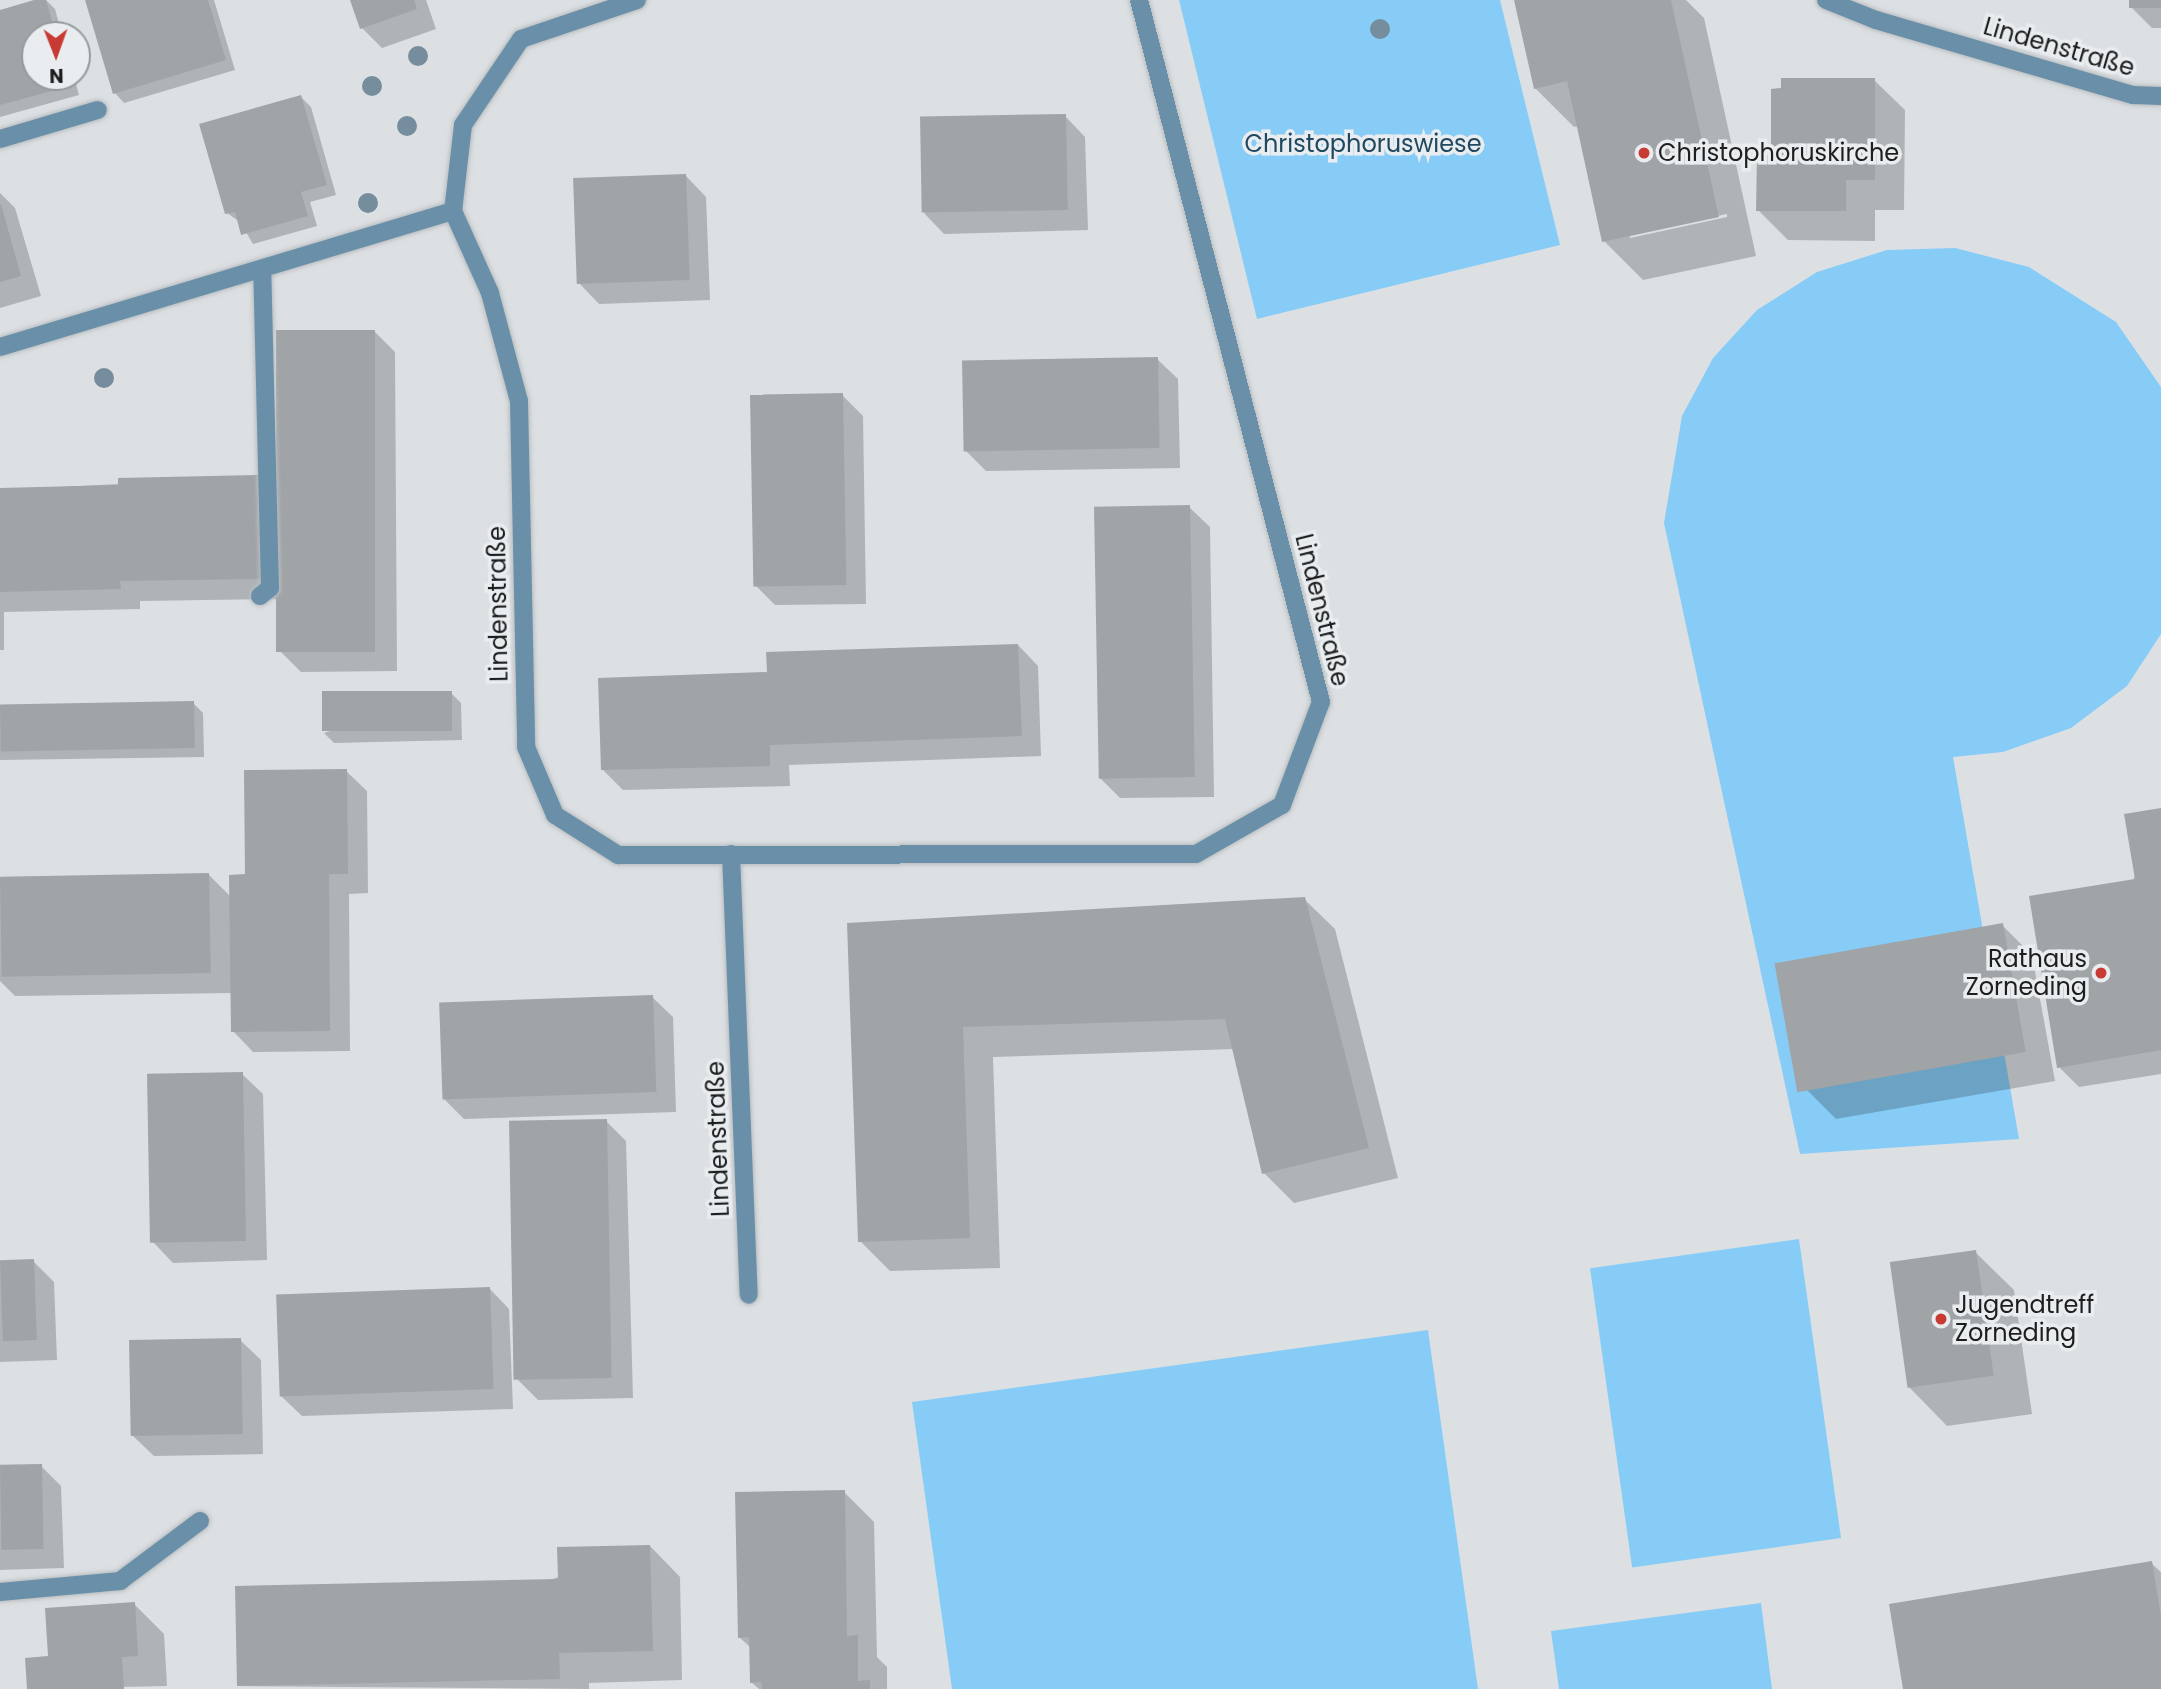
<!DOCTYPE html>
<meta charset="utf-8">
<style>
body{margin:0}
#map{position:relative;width:2161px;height:1689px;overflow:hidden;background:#dce0e3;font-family:Poppins,sans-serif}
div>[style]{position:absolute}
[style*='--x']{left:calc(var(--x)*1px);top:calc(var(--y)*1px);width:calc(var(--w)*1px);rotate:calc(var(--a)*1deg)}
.green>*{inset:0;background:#87ccf7;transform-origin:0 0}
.shadow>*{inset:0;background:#0003}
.building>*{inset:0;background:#a0a4a7;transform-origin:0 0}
.roads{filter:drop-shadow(0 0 2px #b9bdc0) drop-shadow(0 0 2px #b9bdc0)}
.minor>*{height:18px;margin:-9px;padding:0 9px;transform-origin:9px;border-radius:9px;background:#6a90a9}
.trees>*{width:20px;height:20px;margin:-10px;border-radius:50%;background:#758d9c}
.dots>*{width:19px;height:19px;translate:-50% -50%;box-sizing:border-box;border:4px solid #e9edf0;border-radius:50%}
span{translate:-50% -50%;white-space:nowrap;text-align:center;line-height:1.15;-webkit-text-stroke:7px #e9edf0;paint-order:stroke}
.street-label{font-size:24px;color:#1c1e1f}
.park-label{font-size:24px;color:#204961}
.poi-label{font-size:24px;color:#1c1e1f}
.left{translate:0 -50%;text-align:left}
.right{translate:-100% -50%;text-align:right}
.north{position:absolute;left:21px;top:21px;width:70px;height:70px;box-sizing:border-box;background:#e9edf0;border:2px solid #979a9c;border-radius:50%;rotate:179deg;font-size:19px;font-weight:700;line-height:28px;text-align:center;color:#1c1e1f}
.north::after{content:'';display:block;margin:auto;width:24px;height:32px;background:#c83a34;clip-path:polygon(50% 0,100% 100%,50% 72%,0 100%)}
</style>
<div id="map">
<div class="green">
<i style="clip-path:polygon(1179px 0,1500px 0,1560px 245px,1257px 319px)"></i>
<i style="clip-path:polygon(1955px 248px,2029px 267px,2116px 322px,2161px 387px,2161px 634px,2127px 686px,2071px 728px,2003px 752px,1953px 757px,2019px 1139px,1800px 1154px,1664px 523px,1682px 416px,1713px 358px,1757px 310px,1817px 272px,1887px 250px)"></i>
<i style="left:1799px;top:1239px;width:302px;height:211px;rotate:82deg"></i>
<i style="clip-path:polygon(1428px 1330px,1478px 1689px,952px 1689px,912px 1402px)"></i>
<i style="clip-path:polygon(1761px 1603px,1772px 1689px,1559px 1689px,1551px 1631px)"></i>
</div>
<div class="shadow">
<i style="clip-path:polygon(46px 0,55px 9px,62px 35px,35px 35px,35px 77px,74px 77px,79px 95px,0 117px,0 11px)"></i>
<i style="clip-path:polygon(87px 0,214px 0,235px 70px,124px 103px,115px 93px)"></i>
<i style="clip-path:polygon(352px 0,426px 0,436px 29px,382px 48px,362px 28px)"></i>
<i style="clip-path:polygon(evenodd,1516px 0,1686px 0,1704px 18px,1756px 256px,1643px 280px,1604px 241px,1579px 126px,1574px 127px,1535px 88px,1516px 0,1727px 214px,1727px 217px,1630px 238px,1630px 234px,1727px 214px)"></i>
<i style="clip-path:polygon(2131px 0,2161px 0,2161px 28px,2152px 28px,2131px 7px)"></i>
<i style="clip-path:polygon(1874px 80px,1905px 110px,1904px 210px,1875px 210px,1875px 241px,1788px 240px,1758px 210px)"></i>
<i style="clip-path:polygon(301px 97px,311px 107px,336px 195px,310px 202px,317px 226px,253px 244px,240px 222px,227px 213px)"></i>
<i style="clip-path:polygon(1065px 116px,1085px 137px,1088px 230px,944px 234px,924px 213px)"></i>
<i style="clip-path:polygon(686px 176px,706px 197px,710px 300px,599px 304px,579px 283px)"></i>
<i style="clip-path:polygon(0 193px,15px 208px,41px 296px,0 308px)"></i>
<i style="clip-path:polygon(374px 331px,395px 352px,397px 671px,301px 672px,281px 652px,280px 599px,140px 601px,140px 609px,4px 612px,4px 650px,0 650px,0 490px,258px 477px,279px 499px)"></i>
<i style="clip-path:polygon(1157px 359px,1178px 379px,1180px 468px,986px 471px,966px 451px)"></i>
<i style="clip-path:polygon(842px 395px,863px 416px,866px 604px,775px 605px,755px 585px)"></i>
<i style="clip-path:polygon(1189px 507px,1210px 527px,1214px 797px,1120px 798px,1100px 778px)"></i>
<i style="clip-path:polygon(1018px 645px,1038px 666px,1041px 756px,789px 765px,790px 786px,623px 790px,603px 770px,769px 674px)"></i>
<i style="clip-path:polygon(451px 693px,461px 703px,462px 740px,334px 743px,324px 733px)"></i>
<i style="clip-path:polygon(193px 703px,203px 713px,204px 757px,0 760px,0 706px)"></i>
<i style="clip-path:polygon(346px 771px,367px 791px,368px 893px,349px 894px,350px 1051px,253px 1052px,233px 1031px,232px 993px,15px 996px,0 981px,0 878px,208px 874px,231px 897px)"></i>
<i style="clip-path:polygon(2161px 810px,2161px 1074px,2079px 1087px,2059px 1067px)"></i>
<i style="clip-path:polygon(1304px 899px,1335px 929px,1398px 1178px,1294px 1203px,1264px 1173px,1234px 1049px,993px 1057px,1000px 1268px,890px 1271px,860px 1241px,849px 925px)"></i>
<i style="clip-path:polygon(2002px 925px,2032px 955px,2055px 1081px,1836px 1119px,1806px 1089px)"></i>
<i style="clip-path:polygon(652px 997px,673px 1017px,676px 1112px,464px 1119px,444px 1099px)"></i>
<i style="clip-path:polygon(242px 1074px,263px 1094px,267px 1260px,173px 1263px,153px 1242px)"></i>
<i style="clip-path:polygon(606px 1121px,626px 1141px,633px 1398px,538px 1400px,518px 1380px)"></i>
<i style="clip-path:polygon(1975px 1252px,2014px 1290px,2032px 1414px,1947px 1426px,1909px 1387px)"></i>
<i style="clip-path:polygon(33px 1261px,54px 1282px,57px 1360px,0 1362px,0 1262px)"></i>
<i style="clip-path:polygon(489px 1288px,509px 1309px,513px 1409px,302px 1416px,281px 1396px)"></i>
<i style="clip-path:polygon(240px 1340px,261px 1360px,263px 1454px,154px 1456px,133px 1436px)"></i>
<i style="clip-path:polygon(41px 1466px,61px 1486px,64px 1568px,0 1570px,0 1467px)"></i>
<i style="clip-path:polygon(844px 1492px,874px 1522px,877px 1657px,887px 1667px,887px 1689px,759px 1689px,751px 1682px,751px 1648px,739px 1637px)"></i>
<i style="clip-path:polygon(650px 1546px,680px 1577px,682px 1680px,589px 1683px,589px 1689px,239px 1686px)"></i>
<i style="clip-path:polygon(2151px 1563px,2161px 1572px,2161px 1689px,1905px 1689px)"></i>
<i style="clip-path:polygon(134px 1604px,164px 1634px,167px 1686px,29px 1689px,50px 1658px)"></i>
</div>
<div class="building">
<i style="clip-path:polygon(34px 0,46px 0,56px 35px,35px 35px,35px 77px,68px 77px,70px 86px,0 105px,0 10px)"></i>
<i style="clip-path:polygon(85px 0,208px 0,226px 60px,113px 94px)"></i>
<i style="clip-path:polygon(350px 0,414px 0,417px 9px,360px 29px)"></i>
<i style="clip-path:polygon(1514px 0,1671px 0,1719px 217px,1602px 242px,1567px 81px,1534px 89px)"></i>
<i style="left:2129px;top:0;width:32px;height:8px"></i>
<i style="clip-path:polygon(1781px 78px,1875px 78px,1875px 180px,1846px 180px,1846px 211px,1756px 211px,1757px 155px,1771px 155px,1771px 89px,1781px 88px)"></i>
<i style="clip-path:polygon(301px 95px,327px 185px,301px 192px,308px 216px,241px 235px,235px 212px,225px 214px,199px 124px)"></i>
<i style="left:1066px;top:114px;width:96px;height:146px;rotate:89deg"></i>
<i style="left:686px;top:174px;width:106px;height:113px;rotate:88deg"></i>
<i style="clip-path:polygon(1px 204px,21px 276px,0 282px,0 205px)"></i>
<i style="left:276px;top:330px;width:99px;height:322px"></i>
<i style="left:1158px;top:357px;width:91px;height:196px;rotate:89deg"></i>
<i style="left:843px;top:393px;width:192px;height:93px;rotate:89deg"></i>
<i style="clip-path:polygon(259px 475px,261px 579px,120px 581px,121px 589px,0 592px,0 488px,118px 485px,118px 478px)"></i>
<i style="left:1190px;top:505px;width:272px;height:96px;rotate:89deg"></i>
<i style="clip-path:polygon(1018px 644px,1022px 736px,770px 745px,770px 766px,601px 770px,598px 678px,767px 672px,766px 652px)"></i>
<i style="left:452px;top:691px;width:40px;height:130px;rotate:90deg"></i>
<i style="left:194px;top:701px;width:47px;height:194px;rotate:89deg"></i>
<i style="clip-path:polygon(347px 769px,348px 874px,329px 874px,330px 1031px,231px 1032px,229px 875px,245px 874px,244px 770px)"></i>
<i style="clip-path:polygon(2161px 808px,2161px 1050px,2057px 1068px,2029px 896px,2135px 879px,2124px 814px)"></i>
<i style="left:209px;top:873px;width:100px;height:209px;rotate:89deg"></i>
<i style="clip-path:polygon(1305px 897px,1369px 1148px,1262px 1174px,1225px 1019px,963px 1027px,970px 1238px,858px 1242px,847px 923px)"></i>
<i style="left:2003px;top:923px;width:131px;height:232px;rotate:80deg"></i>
<i style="left:653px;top:995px;width:97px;height:214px;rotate:88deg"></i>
<i style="left:243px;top:1072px;width:169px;height:96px;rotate:89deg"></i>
<i style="left:607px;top:1119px;width:259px;height:98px;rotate:89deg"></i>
<i style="left:1976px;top:1250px;width:127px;height:87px;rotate:82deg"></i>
<i style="left:34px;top:1259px;width:81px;height:34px;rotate:88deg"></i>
<i style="left:490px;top:1287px;width:102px;height:214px;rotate:88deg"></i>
<i style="left:241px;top:1338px;width:96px;height:112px;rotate:89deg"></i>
<i style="left:42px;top:1464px;width:85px;height:42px;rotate:89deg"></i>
<i style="clip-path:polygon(845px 1490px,847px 1636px,858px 1635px,858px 1681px,870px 1680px,870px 1689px,762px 1689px,761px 1682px,750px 1683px,749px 1637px,738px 1638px,735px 1492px)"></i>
<i style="clip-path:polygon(650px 1545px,653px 1651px,559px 1653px,560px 1679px,237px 1686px,235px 1586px,558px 1579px,557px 1547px)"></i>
<i style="clip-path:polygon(2152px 1561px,2161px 1616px,2161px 1689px,1903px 1689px,1889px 1604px)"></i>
<i style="clip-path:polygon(135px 1602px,138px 1656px,122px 1657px,124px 1689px,27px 1689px,25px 1658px,48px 1656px,45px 1608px)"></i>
</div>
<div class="roads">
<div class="minor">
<i style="--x:637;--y:0;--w:122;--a:161.4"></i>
<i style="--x:521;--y:39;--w:104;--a:124"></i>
<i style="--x:463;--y:125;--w:87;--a:96.6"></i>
<i style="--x:453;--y:211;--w:90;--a:65.7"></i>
<i style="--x:490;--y:293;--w:112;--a:75"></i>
<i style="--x:519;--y:401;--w:346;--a:88.8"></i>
<i style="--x:526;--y:747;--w:74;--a:66.9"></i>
<i style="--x:555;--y:815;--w:75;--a:32.4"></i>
<i style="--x:618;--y:855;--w:578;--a:-0.1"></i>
<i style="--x:1196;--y:854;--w:99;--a:-29.7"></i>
<i style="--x:1282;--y:805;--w:110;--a:-69.3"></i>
<i style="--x:1321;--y:702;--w:725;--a:-104.53"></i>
<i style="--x:1826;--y:0;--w:54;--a:21.8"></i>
<i style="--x:1876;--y:20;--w:268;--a:16.3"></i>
<i style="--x:2133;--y:95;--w:28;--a:2"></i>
<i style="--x:0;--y:139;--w:102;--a:-16.5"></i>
<i style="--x:0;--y:347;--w:473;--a:-16.7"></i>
<i style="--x:260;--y:596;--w:13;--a:-39"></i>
<i style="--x:270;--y:588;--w:319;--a:-91.4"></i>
<i style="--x:731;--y:854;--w:441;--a:87.7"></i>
<i style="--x:0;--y:1592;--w:121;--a:-5.2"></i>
<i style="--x:120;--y:1581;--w:100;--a:-36.9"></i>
</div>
</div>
<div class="trees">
<i style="left:1380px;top:29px"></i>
<i style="left:418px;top:56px"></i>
<i style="left:372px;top:86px"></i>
<i style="left:407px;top:126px"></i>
<i style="left:368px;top:203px"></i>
<i style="left:104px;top:378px"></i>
</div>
<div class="dots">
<i style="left:1644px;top:153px;background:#c83a34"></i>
<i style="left:2101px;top:973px;background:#c83a34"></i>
<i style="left:1941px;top:1319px;background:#c83a34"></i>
</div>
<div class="street-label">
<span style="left:2059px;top:47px;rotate:16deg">Lindenstraße</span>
<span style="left:498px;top:604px;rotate:-91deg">Lindenstraße</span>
<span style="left:1322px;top:610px;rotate:76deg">Lindenstraße</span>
<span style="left:718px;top:1139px;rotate:-92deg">Lindenstraße</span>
</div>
<div class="park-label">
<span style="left:1363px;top:144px">Christophoruswiese</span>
</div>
<div class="poi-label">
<span class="left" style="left:1658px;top:153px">Christophoruskirche</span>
<span class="right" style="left:2087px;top:973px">Rathaus<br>Zorneding</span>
<span class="left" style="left:1955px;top:1319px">Jugendtreff<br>Zorneding</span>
</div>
<div class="north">N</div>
</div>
